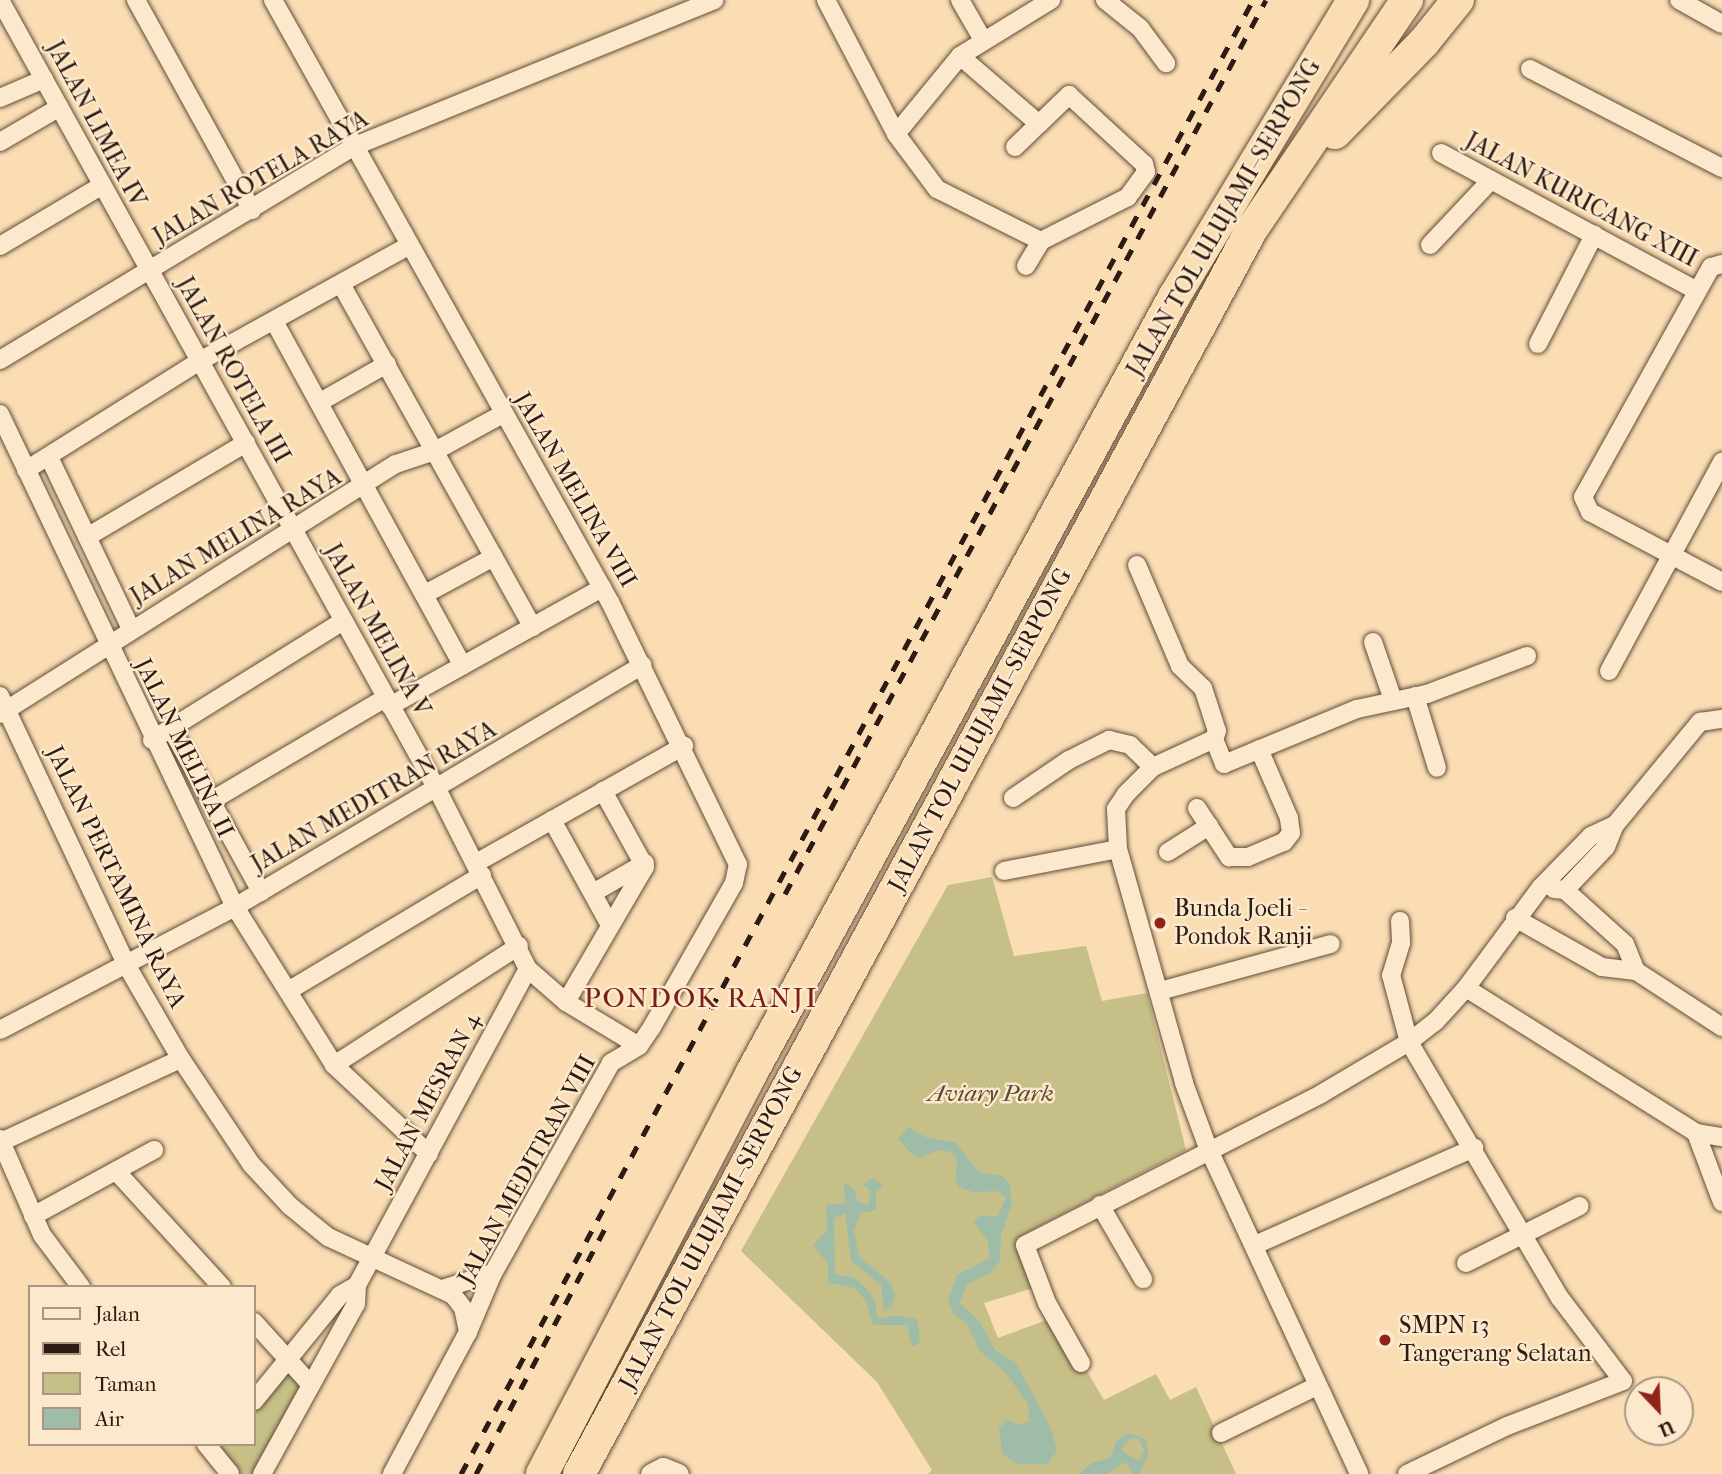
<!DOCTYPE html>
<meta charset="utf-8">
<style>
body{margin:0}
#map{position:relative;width:1722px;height:1474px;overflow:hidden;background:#faddb2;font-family:"IM FELL French Canon",serif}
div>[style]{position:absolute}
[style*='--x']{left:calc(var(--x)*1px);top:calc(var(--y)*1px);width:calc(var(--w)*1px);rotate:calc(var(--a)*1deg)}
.green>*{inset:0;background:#c6bf87}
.water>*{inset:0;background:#9fbca9}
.roads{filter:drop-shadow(0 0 2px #604c3b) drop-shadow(0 0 2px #604c3b)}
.minor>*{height:18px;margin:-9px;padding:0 9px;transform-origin:9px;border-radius:9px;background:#fce9cd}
.tertiary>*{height:21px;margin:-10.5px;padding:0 10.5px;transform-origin:10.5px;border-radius:10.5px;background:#fce9cd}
.motorway>*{height:32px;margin:-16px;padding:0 16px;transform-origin:16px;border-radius:16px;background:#faddb2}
.rail>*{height:5px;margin-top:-2.5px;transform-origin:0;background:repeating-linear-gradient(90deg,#2c1b13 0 12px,transparent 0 24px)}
.dots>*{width:19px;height:19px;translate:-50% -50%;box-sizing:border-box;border:4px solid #fce9cd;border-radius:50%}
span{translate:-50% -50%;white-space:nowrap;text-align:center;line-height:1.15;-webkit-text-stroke:5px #fce9cd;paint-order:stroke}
.street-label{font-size:24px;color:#2c1b13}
.poi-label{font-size:24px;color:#2c1b13}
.left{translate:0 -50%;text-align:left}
.park-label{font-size:24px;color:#5a4c36;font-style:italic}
.quarter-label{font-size:28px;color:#7a1f14;letter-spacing:2px}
.legend{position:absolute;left:28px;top:1285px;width:228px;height:161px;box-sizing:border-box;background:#fce9cd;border:2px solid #a99783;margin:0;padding:9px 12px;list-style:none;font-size:21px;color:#2c1b13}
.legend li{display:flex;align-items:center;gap:14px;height:35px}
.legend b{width:35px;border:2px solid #a99783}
.north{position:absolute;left:1624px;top:1376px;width:70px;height:70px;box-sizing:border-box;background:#fce9cd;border:2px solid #a99783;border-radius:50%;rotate:157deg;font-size:19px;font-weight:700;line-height:28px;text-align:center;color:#2c1b13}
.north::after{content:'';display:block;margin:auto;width:24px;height:32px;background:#8f2418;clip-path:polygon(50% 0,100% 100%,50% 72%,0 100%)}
</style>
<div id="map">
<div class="green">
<i style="clip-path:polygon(992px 877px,1014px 956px,1086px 946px,1102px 1001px,1147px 993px,1186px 1150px,1022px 1235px,1040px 1286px,984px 1303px,998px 1338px,1055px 1317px,1104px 1400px,1156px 1374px,1170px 1400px,1196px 1387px,1236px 1474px,928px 1474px,932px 1470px,877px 1382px,741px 1251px,948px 885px)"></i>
<i style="clip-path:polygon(289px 1367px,304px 1385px,258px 1474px,234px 1474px,217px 1451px,223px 1444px,254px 1444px,254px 1408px)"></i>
</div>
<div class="water">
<i style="clip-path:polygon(909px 1127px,925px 1137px,955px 1142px,979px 1172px,1002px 1176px,1009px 1183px,1012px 1203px,1001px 1236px,1000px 1261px,989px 1274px,967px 1284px,960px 1303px,980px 1322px,995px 1350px,1016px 1363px,1051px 1428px,1057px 1451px,1048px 1464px,1016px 1464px,1002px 1453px,999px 1428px,1007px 1420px,1020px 1425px,1029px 1421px,1028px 1404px,1006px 1373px,980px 1351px,967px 1324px,953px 1313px,948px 1300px,957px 1275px,990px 1258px,988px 1241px,973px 1221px,980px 1216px,998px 1216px,1006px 1197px,996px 1191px,973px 1192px,959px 1187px,955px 1180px,957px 1159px,951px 1152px,939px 1150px,921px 1158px,911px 1153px,898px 1139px)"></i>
<i style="clip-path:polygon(872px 1178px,884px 1186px,876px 1191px,876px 1210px,861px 1213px,854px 1231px,859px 1256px,891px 1283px,895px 1295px,891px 1307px,884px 1311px,881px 1285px,851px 1261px,845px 1213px,834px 1218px,835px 1274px,853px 1277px,867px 1289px,875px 1301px,877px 1319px,894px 1315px,917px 1319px,920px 1341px,916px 1346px,912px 1346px,907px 1325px,873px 1325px,866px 1301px,855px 1288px,828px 1283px,828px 1264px,813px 1245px,827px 1230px,826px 1205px,845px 1203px,844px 1183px,854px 1189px,858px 1202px,868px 1205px,871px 1191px,863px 1185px)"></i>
<i style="clip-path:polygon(evenodd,1129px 1433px,1146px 1439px,1148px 1455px,1139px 1474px,1134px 1474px,1125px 1462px,1107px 1474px,1079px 1474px,1092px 1463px,1110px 1458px,1117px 1440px,1129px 1433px,1138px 1438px,1144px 1450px,1139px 1461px,1121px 1450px,1129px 1439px,1138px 1438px)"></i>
</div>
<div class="roads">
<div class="minor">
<i style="--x:0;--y:0;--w:902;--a:61.02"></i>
<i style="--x:437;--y:789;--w:202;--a:63.2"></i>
<i style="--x:528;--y:969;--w:50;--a:41"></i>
<i style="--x:566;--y:1002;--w:85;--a:31.1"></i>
<i style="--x:136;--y:0;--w:240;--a:61.1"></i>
<i style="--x:273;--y:0;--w:690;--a:60.76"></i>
<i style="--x:610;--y:602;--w:292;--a:64"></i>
<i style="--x:738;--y:864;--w:19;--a:102"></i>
<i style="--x:734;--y:883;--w:166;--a:119.7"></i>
<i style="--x:652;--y:1027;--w:23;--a:124"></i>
<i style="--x:639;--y:1046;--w:33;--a:149"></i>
<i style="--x:611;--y:1063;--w:241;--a:119.3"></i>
<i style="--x:493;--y:1273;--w:64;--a:113"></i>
<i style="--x:468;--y:1332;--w:161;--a:118.2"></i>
<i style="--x:826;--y:0;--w:151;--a:62.4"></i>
<i style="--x:896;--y:134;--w:69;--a:53.3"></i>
<i style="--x:937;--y:189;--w:116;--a:26.6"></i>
<i style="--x:1041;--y:241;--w:29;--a:121"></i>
<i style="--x:960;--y:0;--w:46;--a:60.1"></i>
<i style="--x:1105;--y:0;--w:45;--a:38.7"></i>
<i style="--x:1140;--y:28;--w:44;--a:53.4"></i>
<i style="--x:1679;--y:0;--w:49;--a:29.2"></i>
<i style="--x:960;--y:56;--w:104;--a:40.7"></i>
<i style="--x:1039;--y:124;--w:42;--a:-44"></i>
<i style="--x:1069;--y:95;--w:102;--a:42.6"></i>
<i style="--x:1144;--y:164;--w:8;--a:76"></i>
<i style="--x:1146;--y:172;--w:31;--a:126"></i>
<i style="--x:1128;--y:197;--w:97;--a:153.2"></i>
<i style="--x:1530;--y:69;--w:216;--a:27.3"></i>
<i style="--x:0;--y:98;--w:48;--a:-23.4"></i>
<i style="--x:896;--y:134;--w:101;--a:-50.6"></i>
<i style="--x:960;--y:56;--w:107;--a:-31.6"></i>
<i style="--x:0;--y:142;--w:69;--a:-30.3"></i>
<i style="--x:1015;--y:147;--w:33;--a:-44"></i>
<i style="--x:1441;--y:153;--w:291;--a:28.3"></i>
<i style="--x:1430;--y:245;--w:89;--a:-46.8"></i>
<i style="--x:0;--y:246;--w:117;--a:-30.7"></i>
<i style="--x:1722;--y:264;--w:11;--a:165"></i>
<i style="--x:1711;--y:267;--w:263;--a:119.1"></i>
<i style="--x:1583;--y:497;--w:17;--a:65"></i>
<i style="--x:1590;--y:512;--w:149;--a:27.9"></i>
<i style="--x:341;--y:284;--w:393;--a:60.8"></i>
<i style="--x:274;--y:321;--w:393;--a:61.3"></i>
<i style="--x:1538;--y:344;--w:123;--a:-62.8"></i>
<i style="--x:0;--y:360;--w:415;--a:-31.1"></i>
<i style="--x:355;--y:146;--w:388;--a:-22.1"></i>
<i style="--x:320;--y:402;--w:77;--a:-29.6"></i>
<i style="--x:0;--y:414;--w:546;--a:64.51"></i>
<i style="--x:235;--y:907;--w:186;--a:57.9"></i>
<i style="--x:334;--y:1065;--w:130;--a:43.1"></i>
<i style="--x:49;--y:457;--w:191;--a:64.5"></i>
<i style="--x:26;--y:470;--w:203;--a:-32.1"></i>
<i style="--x:198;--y:362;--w:240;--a:-28.9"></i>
<i style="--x:87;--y:537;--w:185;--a:-30.6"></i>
<i style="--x:1137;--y:565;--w:110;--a:66.9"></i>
<i style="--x:1180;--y:666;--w:32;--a:44"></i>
<i style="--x:1203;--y:688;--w:45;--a:72"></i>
<i style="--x:1217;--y:731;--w:9;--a:111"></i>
<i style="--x:1214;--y:739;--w:27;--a:68"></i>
<i style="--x:1224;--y:764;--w:144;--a:-22.5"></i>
<i style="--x:1357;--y:709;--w:72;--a:-12.1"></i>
<i style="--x:1427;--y:694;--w:107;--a:-20.8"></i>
<i style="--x:425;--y:594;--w:78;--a:-28.2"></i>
<i style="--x:1373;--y:642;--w:61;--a:71"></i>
<i style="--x:1609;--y:671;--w:238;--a:-61.6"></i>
<i style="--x:0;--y:696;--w:298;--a:64.8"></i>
<i style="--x:127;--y:966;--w:108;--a:59.9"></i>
<i style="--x:181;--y:1059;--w:126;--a:56.3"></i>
<i style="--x:251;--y:1164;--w:57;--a:47.1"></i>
<i style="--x:290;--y:1206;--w:49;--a:39.2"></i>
<i style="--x:328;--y:1237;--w:138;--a:24.9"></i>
<i style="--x:453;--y:1295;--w:16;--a:52"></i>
<i style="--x:463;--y:1308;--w:25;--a:78"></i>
<i style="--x:1415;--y:696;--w:75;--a:73"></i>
<i style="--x:390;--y:706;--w:243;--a:-29.1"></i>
<i style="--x:0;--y:714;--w:468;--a:-32.3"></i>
<i style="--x:396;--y:464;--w:41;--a:-18.4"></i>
<i style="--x:435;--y:451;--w:77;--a:-28.6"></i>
<i style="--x:171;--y:728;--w:187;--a:61.2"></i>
<i style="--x:1214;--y:739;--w:67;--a:155.3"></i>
<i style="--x:1153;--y:767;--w:38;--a:135"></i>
<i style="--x:1126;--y:794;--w:18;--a:124"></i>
<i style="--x:1116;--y:809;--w:40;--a:87.1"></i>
<i style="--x:1118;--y:849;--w:243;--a:74.2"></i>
<i style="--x:1184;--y:1083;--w:69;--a:69.7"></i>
<i style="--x:1208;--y:1148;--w:359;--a:65.1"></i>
<i style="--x:152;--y:740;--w:225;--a:-31.9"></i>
<i style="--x:1013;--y:798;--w:68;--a:-34.2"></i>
<i style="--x:1069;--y:760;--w:45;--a:-26.6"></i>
<i style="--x:1109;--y:740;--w:22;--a:13"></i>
<i style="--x:1130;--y:745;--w:32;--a:44"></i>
<i style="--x:211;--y:801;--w:202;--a:-30.6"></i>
<i style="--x:1197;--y:808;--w:59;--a:56.9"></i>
<i style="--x:1229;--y:857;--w:19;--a:0"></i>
<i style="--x:1248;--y:857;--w:39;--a:-23"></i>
<i style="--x:1284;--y:842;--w:11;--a:-52"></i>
<i style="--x:1291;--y:833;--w:15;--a:-98"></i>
<i style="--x:1289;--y:818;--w:75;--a:-113.5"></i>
<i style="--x:552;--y:820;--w:120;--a:61.1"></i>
<i style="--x:1168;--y:852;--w:49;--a:-32.4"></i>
<i style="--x:476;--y:863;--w:239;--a:-29.4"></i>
<i style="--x:1004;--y:871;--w:116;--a:-10.9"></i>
<i style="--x:1554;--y:889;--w:11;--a:5"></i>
<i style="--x:1565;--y:890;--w:81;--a:42"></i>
<i style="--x:1625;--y:944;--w:29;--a:68"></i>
<i style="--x:1565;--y:890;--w:59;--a:-46.4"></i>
<i style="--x:1606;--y:847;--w:24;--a:-68"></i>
<i style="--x:1615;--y:825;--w:134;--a:-50.5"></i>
<i style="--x:1700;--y:722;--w:22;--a:-8"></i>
<i style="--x:593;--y:893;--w:60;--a:-30"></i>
<i style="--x:1515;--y:918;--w:100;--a:29.4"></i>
<i style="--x:1602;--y:967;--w:34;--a:7"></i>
<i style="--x:1636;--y:971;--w:103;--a:33.1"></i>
<i style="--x:1400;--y:921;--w:22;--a:87"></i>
<i style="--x:1401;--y:943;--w:34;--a:107"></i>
<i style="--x:1391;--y:975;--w:69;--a:75"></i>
<i style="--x:1409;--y:1042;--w:297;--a:59.5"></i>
<i style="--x:1560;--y:1298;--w:104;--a:52.8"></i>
<i style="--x:1623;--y:1381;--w:124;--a:158.8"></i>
<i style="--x:1507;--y:1426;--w:111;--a:154.4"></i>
<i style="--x:1466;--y:988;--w:272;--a:32.2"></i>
<i style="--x:1696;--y:1133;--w:26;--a:9"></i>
<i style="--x:288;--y:991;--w:226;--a:-30.9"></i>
<i style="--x:1160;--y:991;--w:177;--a:-15.4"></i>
<i style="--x:566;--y:1002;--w:156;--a:-59.7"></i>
<i style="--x:645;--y:867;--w:87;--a:-118.9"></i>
<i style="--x:0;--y:1030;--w:265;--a:-27.6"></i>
<i style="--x:235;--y:907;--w:474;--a:-30.7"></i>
<i style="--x:334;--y:1065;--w:220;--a:-32.8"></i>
<i style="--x:1696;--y:1133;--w:74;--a:69.4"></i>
<i style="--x:0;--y:1139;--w:105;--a:66.4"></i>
<i style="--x:42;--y:1235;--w:65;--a:53.1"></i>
<i style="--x:1;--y:1142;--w:198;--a:-24.8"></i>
<i style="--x:116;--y:1171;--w:157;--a:47.6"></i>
<i style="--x:1100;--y:1205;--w:86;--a:59.8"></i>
<i style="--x:33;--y:1216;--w:138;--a:-28.6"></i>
<i style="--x:1255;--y:1245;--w:240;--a:-23.9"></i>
<i style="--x:1466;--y:1263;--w:127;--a:-26.6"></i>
<i style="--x:442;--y:1289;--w:53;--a:-17.4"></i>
<i style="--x:254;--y:1322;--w:84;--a:47.9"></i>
<i style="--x:1081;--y:1363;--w:69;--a:-119.5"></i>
<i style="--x:1047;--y:1303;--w:62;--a:-110.8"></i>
<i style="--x:1025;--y:1245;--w:332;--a:-27"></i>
<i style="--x:1321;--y:1094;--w:102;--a:-30.6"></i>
<i style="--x:1409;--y:1042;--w:34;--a:-38"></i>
<i style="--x:1436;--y:1021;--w:45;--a:-47.7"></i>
<i style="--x:1466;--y:988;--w:126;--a:-53.4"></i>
<i style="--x:1541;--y:887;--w:71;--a:-45.6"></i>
<i style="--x:1591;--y:836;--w:26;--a:-25"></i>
<i style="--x:254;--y:1401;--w:136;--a:-50.9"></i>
<i style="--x:340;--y:1295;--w:20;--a:-30"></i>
<i style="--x:1221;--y:1433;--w:107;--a:-26.1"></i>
<i style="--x:206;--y:1444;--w:38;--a:51"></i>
<i style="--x:262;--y:1474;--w:194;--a:-61.1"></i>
<i style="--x:356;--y:1304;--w:19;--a:-87"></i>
<i style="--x:357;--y:1285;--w:359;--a:-61.6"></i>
</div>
<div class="tertiary">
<i style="--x:651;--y:1474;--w:13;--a:-27"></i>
<i style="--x:663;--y:1468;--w:16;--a:22"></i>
</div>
<div class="motorway">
<i style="--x:1335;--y:133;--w:127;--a:-45.6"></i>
<i style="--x:1424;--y:42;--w:54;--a:-51"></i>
<i style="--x:542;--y:1474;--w:451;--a:-62.4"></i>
<i style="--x:751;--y:1074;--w:885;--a:-61.44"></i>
<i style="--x:1174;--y:297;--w:347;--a:-58.9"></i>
<i style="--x:579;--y:1474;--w:1415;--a:-61.61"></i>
<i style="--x:1252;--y:229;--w:277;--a:-55.9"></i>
</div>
</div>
<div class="rail">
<i style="--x:785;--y:894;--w:1015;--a:-61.72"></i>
<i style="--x:461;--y:1474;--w:1673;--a:-61.75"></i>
<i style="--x:476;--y:1474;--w:284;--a:-62.3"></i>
</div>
<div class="dots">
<i style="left:1160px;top:923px;background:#8f2418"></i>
<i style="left:1385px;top:1340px;background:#8f2418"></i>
</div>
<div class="street-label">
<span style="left:96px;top:124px;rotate:62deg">JALAN LIMEA IV</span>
<span style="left:261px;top:178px;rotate:-30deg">JALAN ROTELA RAYA</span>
<span style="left:1581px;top:200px;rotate:28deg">JALAN KURICANG XIII</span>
<span style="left:1224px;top:218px;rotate:-60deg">JALAN TOL ULUJAMI–SERPONG</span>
<span style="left:233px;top:370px;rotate:61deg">JALAN ROTELA III</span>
<span style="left:575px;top:490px;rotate:60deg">JALAN MELINA VIII</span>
<span style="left:236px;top:537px;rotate:-31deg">JALAN MELINA RAYA</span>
<span style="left:377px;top:630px;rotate:61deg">JALAN MELINA V</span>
<span style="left:980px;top:730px;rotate:-62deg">JALAN TOL ULUJAMI–SERPONG</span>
<span style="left:184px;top:748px;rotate:64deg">JALAN MELINA II</span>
<span style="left:374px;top:797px;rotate:-30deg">JALAN MEDITRAN RAYA</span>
<span style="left:116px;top:877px;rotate:64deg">JALAN PERTAMINA RAYA</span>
<span style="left:428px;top:1102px;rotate:-62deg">JALAN MESRAN 4</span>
<span style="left:527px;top:1170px;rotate:-61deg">JALAN MEDITRAN VIII</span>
<span style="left:711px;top:1228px;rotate:-62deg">JALAN TOL ULUJAMI–SERPONG</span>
</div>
<div class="poi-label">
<span class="left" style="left:1174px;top:923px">Bunda Joeli -<br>Pondok Ranji</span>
<span class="left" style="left:1399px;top:1340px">SMPN 13<br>Tangerang Selatan</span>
</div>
<div class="park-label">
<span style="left:991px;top:1094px">Aviary Park</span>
</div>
<div class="quarter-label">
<span style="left:701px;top:998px">PONDOK RANJI</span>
</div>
<ul class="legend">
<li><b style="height:9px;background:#fce9cd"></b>Jalan</li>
<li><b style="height:9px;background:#2c1b13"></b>Rel</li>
<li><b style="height:19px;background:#c6bf87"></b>Taman</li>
<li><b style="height:19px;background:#9fbca9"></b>Air</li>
</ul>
<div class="north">U</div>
</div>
